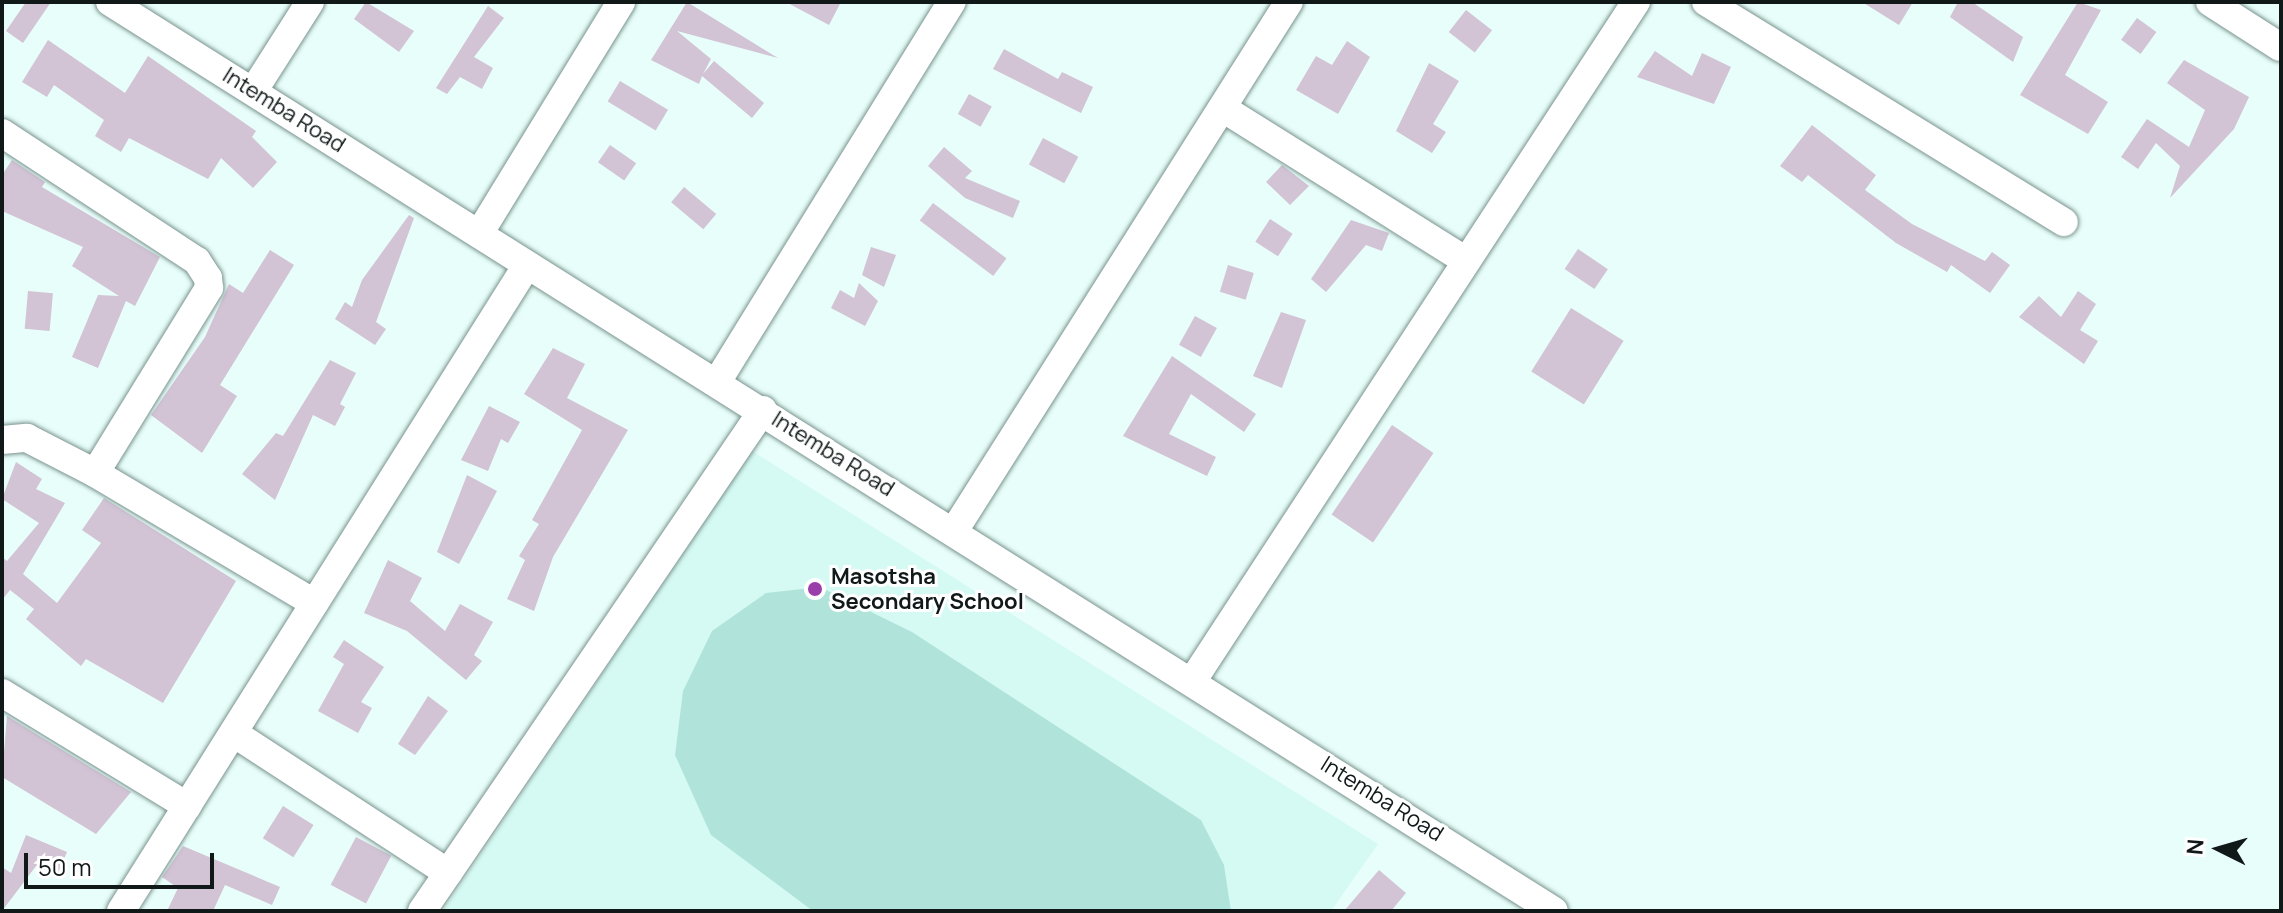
<!DOCTYPE html>
<style>
body{margin:0}
#map{position:relative;width:2283px;height:913px;overflow:hidden;background:#e8fefa;font-family:Manrope,sans-serif}
div>[style]{position:absolute}
[style*='--x']{left:calc(var(--x)*1px);top:calc(var(--y)*1px);width:calc(var(--w)*1px);rotate:calc(var(--a)*1deg)}
.built>*{inset:0;background:#d5faf3}
.green>*{inset:0;background:#b0e4db}
.building>*{inset:0;background:#d2c3d5;transform-origin:0 0}
.roads{filter:drop-shadow(0 0 2px #7a938e) drop-shadow(0 0 2px #7a938e)}
.minor>*{height:28px;margin:-14px;padding:0 14px;transform-origin:14px;border-radius:14px;background:#fff}
.dots>*{width:22px;height:22px;translate:-50% -50%;box-sizing:border-box;border:4px solid #fff;border-radius:50%}
span{translate:-50% -50%;white-space:nowrap;text-align:center;line-height:1.15;-webkit-text-stroke:6px #fff;paint-order:stroke}
.street-label{font-size:22px;color:#101918}
.poi-label{font-size:22px;color:#101918;font-weight:700}
.left{translate:0 -50%;text-align:left}
.frame{position:absolute;inset:0;border:4px solid #101918;pointer-events:none}
.north{position:absolute;left:2179px;top:809px;width:80px;height:80px;-webkit-text-stroke:6px #fff;paint-order:stroke;rotate:275deg;font-size:22px;font-weight:700;line-height:32px;text-align:center;color:#101918}
.north::after{content:'';display:block;margin:auto;width:28px;height:36px;background:#101918;clip-path:polygon(50% 0,100% 100%,50% 72%,0 100%)}
.scale{position:absolute;left:24px;top:853px;width:190px;height:36px;box-sizing:border-box;border:4px solid #101918;border-top:0;padding-left:10px;font-size:24px;line-height:28px;white-space:nowrap;color:#101918;-webkit-text-stroke:6px #fff;paint-order:stroke}
</style>
<div id="map">
<div class="built">
<i style="clip-path:polygon(752px 451px,1378px 844px,1331px 911px,443px 911px)"></i>
</div>
<div class="green">
<i style="clip-path:polygon(820px 587px,912px 632px,1201px 820px,1224px 865px,1231px 911px,813px 911px,711px 835px,675px 755px,683px 691px,712px 631px,766px 593px)"></i>
</div>
<div class="building">
<i style="clip-path:polygon(26px 2px,51px 2px,23px 43px,6px 31px)"></i>
<i style="clip-path:polygon(366px 2px,414px 31px,399px 52px,354px 19px)"></i>
<i style="clip-path:polygon(687px 2px,778px 58px,677px 31px,711px 59px,703px 74px,714px 61px,764px 103px,752px 118px,702px 76px,699px 84px,651px 60px)"></i>
<i style="clip-path:polygon(786px 2px,841px 2px,829px 25px)"></i>
<i style="clip-path:polygon(1862px 2px,1913px 2px,1899px 25px)"></i>
<i style="clip-path:polygon(1958px 2px,1972px 2px,2023px 37px,2013px 62px,1950px 17px)"></i>
<i style="clip-path:polygon(2078px 2px,2101px 10px,2065px 75px,2108px 102px,2088px 134px,2020px 95px)"></i>
<i style="clip-path:polygon(488px 6px,504px 18px,474px 57px,493px 68px,482px 89px,460px 77px,447px 94px,436px 88px)"></i>
<i style="left:1466px;top:10px;width:33px;height:28px;rotate:38deg"></i>
<i style="left:2137px;top:18px;width:24px;height:27px;rotate:36deg"></i>
<i style="clip-path:polygon(48px 40px,125px 93px,148px 56px,256px 131px,252px 137px,277px 162px,253px 188px,221px 158px,208px 179px,129px 138px,121px 152px,95px 136px,104px 120px,54px 85px,47px 97px,22px 82px)"></i>
<i style="clip-path:polygon(1347px 41px,1370px 57px,1338px 114px,1296px 90px,1316px 56px,1332px 65px)"></i>
<i style="clip-path:polygon(1004px 49px,1058px 79px,1062px 72px,1093px 87px,1081px 113px,993px 69px)"></i>
<i style="clip-path:polygon(1655px 51px,1692px 76px,1702px 53px,1731px 67px,1714px 104px,1637px 77px)"></i>
<i style="clip-path:polygon(2184px 60px,2249px 97px,2234px 129px,2170px 198px,2180px 166px,2156px 143px,2138px 169px,2121px 157px,2147px 119px,2189px 147px,2205px 110px,2167px 83px)"></i>
<i style="clip-path:polygon(1429px 63px,1459px 81px,1433px 124px,1446px 132px,1432px 153px,1396px 131px)"></i>
<i style="left:620px;top:81px;width:56px;height:24px;rotate:31deg"></i>
<i style="left:969px;top:94px;width:26px;height:23px;rotate:29deg"></i>
<i style="clip-path:polygon(1812px 125px,1876px 175px,1865px 190px,1912px 224px,1985px 261px,1992px 252px,2010px 265px,1990px 293px,1951px 265px,1947px 272px,1896px 243px,1808px 175px,1802px 182px,1780px 166px)"></i>
<i style="left:1043px;top:138px;width:40px;height:30px;rotate:28deg"></i>
<i style="left:610px;top:145px;width:32px;height:21px;rotate:35deg"></i>
<i style="clip-path:polygon(944px 147px,972px 171px,965px 178px,1020px 201px,1013px 218px,965px 198px,928px 166px)"></i>
<i style="clip-path:polygon(12px 160px,45px 182px,42px 187px,160px 257px,135px 306px,126px 301px,98px 368px,72px 357px,98px 295px,119px 296px,72px 266px,83px 247px,2px 211px,2px 175px)"></i>
<i style="clip-path:polygon(1282px 165px,1309px 186px,1290px 205px,1266px 182px)"></i>
<i style="left:684px;top:187px;width:42px;height:20px;rotate:40deg"></i>
<i style="left:933px;top:203px;width:92px;height:22px;rotate:37deg"></i>
<i style="clip-path:polygon(409px 215px,414px 218px,376px 322px,386px 329px,375px 345px,335px 319px,345px 302px,352px 307px,362px 280px)"></i>
<i style="left:1270px;top:219px;width:27px;height:27px;rotate:33deg"></i>
<i style="clip-path:polygon(1351px 220px,1389px 233px,1382px 251px,1366px 245px,1326px 292px,1311px 279px)"></i>
<i style="clip-path:polygon(871px 247px,896px 255px,884px 287px,862px 275px)"></i>
<i style="left:1578px;top:249px;width:36px;height:24px;rotate:34deg"></i>
<i style="clip-path:polygon(270px 250px,294px 265px,220px 385px,237px 396px,202px 453px,151px 415px,205px 337px,229px 284px,243px 293px)"></i>
<i style="left:1228px;top:265px;width:27px;height:28px;rotate:17deg"></i>
<i style="clip-path:polygon(859px 283px,878px 301px,865px 326px,831px 308px,840px 290px,854px 298px)"></i>
<i style="left:28px;top:291px;width:25px;height:38px;rotate:5deg"></i>
<i style="clip-path:polygon(2078px 291px,2096px 304px,2080px 330px,2098px 341px,2084px 364px,2019px 317px,2039px 296px,2061px 317px)"></i>
<i style="left:1571px;top:308px;width:62px;height:75px;rotate:32deg"></i>
<i style="clip-path:polygon(1281px 312px,1306px 320px,1282px 388px,1253px 376px)"></i>
<i style="left:1195px;top:316px;width:25px;height:33px;rotate:29deg"></i>
<i style="clip-path:polygon(553px 348px,585px 364px,567px 398px,628px 430px,553px 557px,534px 611px,507px 599px,525px 560px,519px 556px,539px 524px,532px 520px,582px 430px,524px 394px)"></i>
<i style="clip-path:polygon(1172px 356px,1256px 414px,1244px 432px,1191px 394px,1169px 434px,1216px 457px,1207px 476px,1123px 436px)"></i>
<i style="clip-path:polygon(330px 360px,356px 373px,340px 404px,345px 407px,335px 426px,313px 415px,275px 500px,242px 474px,276px 433px,283px 436px)"></i>
<i style="clip-path:polygon(489px 406px,520px 422px,508px 443px,501px 439px,488px 471px,461px 460px)"></i>
<i style="left:1392px;top:425px;width:50px;height:108px;rotate:34deg"></i>
<i style="clip-path:polygon(16px 462px,42px 479px,36px 489px,65px 503px,23px 574px,57px 603px,101px 543px,82px 530px,104px 498px,236px 581px,163px 703px,86px 659px,81px 666px,26px 619px,34px 609px,10px 590px,2px 600px,2px 557px,7px 561px,39px 523px,2px 499px)"></i>
<i style="clip-path:polygon(467px 475px,497px 491px,459px 564px,437px 552px)"></i>
<i style="clip-path:polygon(388px 560px,422px 578px,410px 601px,445px 631px,460px 604px,493px 622px,474px 655px,482px 661px,466px 680px,407px 631px,364px 613px)"></i>
<i style="clip-path:polygon(344px 640px,384px 667px,361px 702px,372px 708px,358px 733px,318px 711px,344px 664px,333px 657px)"></i>
<i style="clip-path:polygon(428px 696px,448px 711px,415px 755px,398px 744px)"></i>
<i style="clip-path:polygon(7px 716px,131px 792px,96px 834px,2px 777px)"></i>
<i style="left:283px;top:806px;width:36px;height:38px;rotate:32deg"></i>
<i style="clip-path:polygon(26px 835px,67px 852px,57px 875px,36px 866px,2px 911px,2px 867px,11px 873px)"></i>
<i style="left:356px;top:837px;width:40px;height:54px;rotate:28deg"></i>
<i style="clip-path:polygon(183px 846px,280px 887px,272px 905px,225px 885px,213px 911px,167px 911px,178px 888px,162px 877px)"></i>
<i style="clip-path:polygon(1379px 870px,1406px 893px,1391px 911px,1344px 911px)"></i>
</div>
<div class="roads">
<div class="minor">
<i style="--x:110;--y:2;--w:1706;--a:32.19"></i>
<i style="--x:1706;--y:2;--w:420;--a:31.6"></i>
<i style="--x:2210;--y:2;--w:83;--a:32.7"></i>
<i style="--x:254;--y:90;--w:104;--a:-57.5"></i>
<i style="--x:1224;--y:109;--w:286;--a:32.1"></i>
<i style="--x:2;--y:133;--w:233;--a:33.3"></i>
<i style="--x:197;--y:261;--w:20;--a:57"></i>
<i style="--x:208;--y:278;--w:10;--a:84"></i>
<i style="--x:209;--y:288;--w:217;--a:121.6"></i>
<i style="--x:479;--y:234;--w:272;--a:-58.5"></i>
<i style="--x:717;--y:382;--w:447;--a:-58.3"></i>
<i style="--x:2;--y:440;--w:25;--a:-5"></i>
<i style="--x:27;--y:438;--w:76;--a:27.2"></i>
<i style="--x:95;--y:473;--w:255;--a:30.7"></i>
<i style="--x:954;--y:531;--w:626;--a:-57.66"></i>
<i style="--x:1193;--y:680;--w:810;--a:-56.84"></i>
<i style="--x:2;--y:693;--w:217;--a:31.4"></i>
<i style="--x:235;--y:734;--w:254;--a:33.1"></i>
<i style="--x:448;--y:873;--w:560;--a:-55.77"></i>
<i style="--x:121;--y:911;--w:763;--a:-57.85"></i>
<i style="--x:422;--y:911;--w:46;--a:-55.6"></i>
</div>
</div>
<div class="dots">
<i style="left:815px;top:589px;background:#9a3faa"></i>
</div>
<div class="street-label">
<span style="left:284px;top:110px;rotate:32deg">Intemba Road</span>
<span style="left:833px;top:454px;rotate:32deg">Intemba Road</span>
<span style="left:1382px;top:799px;rotate:32deg">Intemba Road</span>
</div>
<div class="poi-label">
<span class="left" style="left:831px;top:589px">Masotsha<br>Secondary School</span>
</div>
<div class="frame"></div>
<div class="north">N</div>
<div class="scale">50 m</div>
</div>
